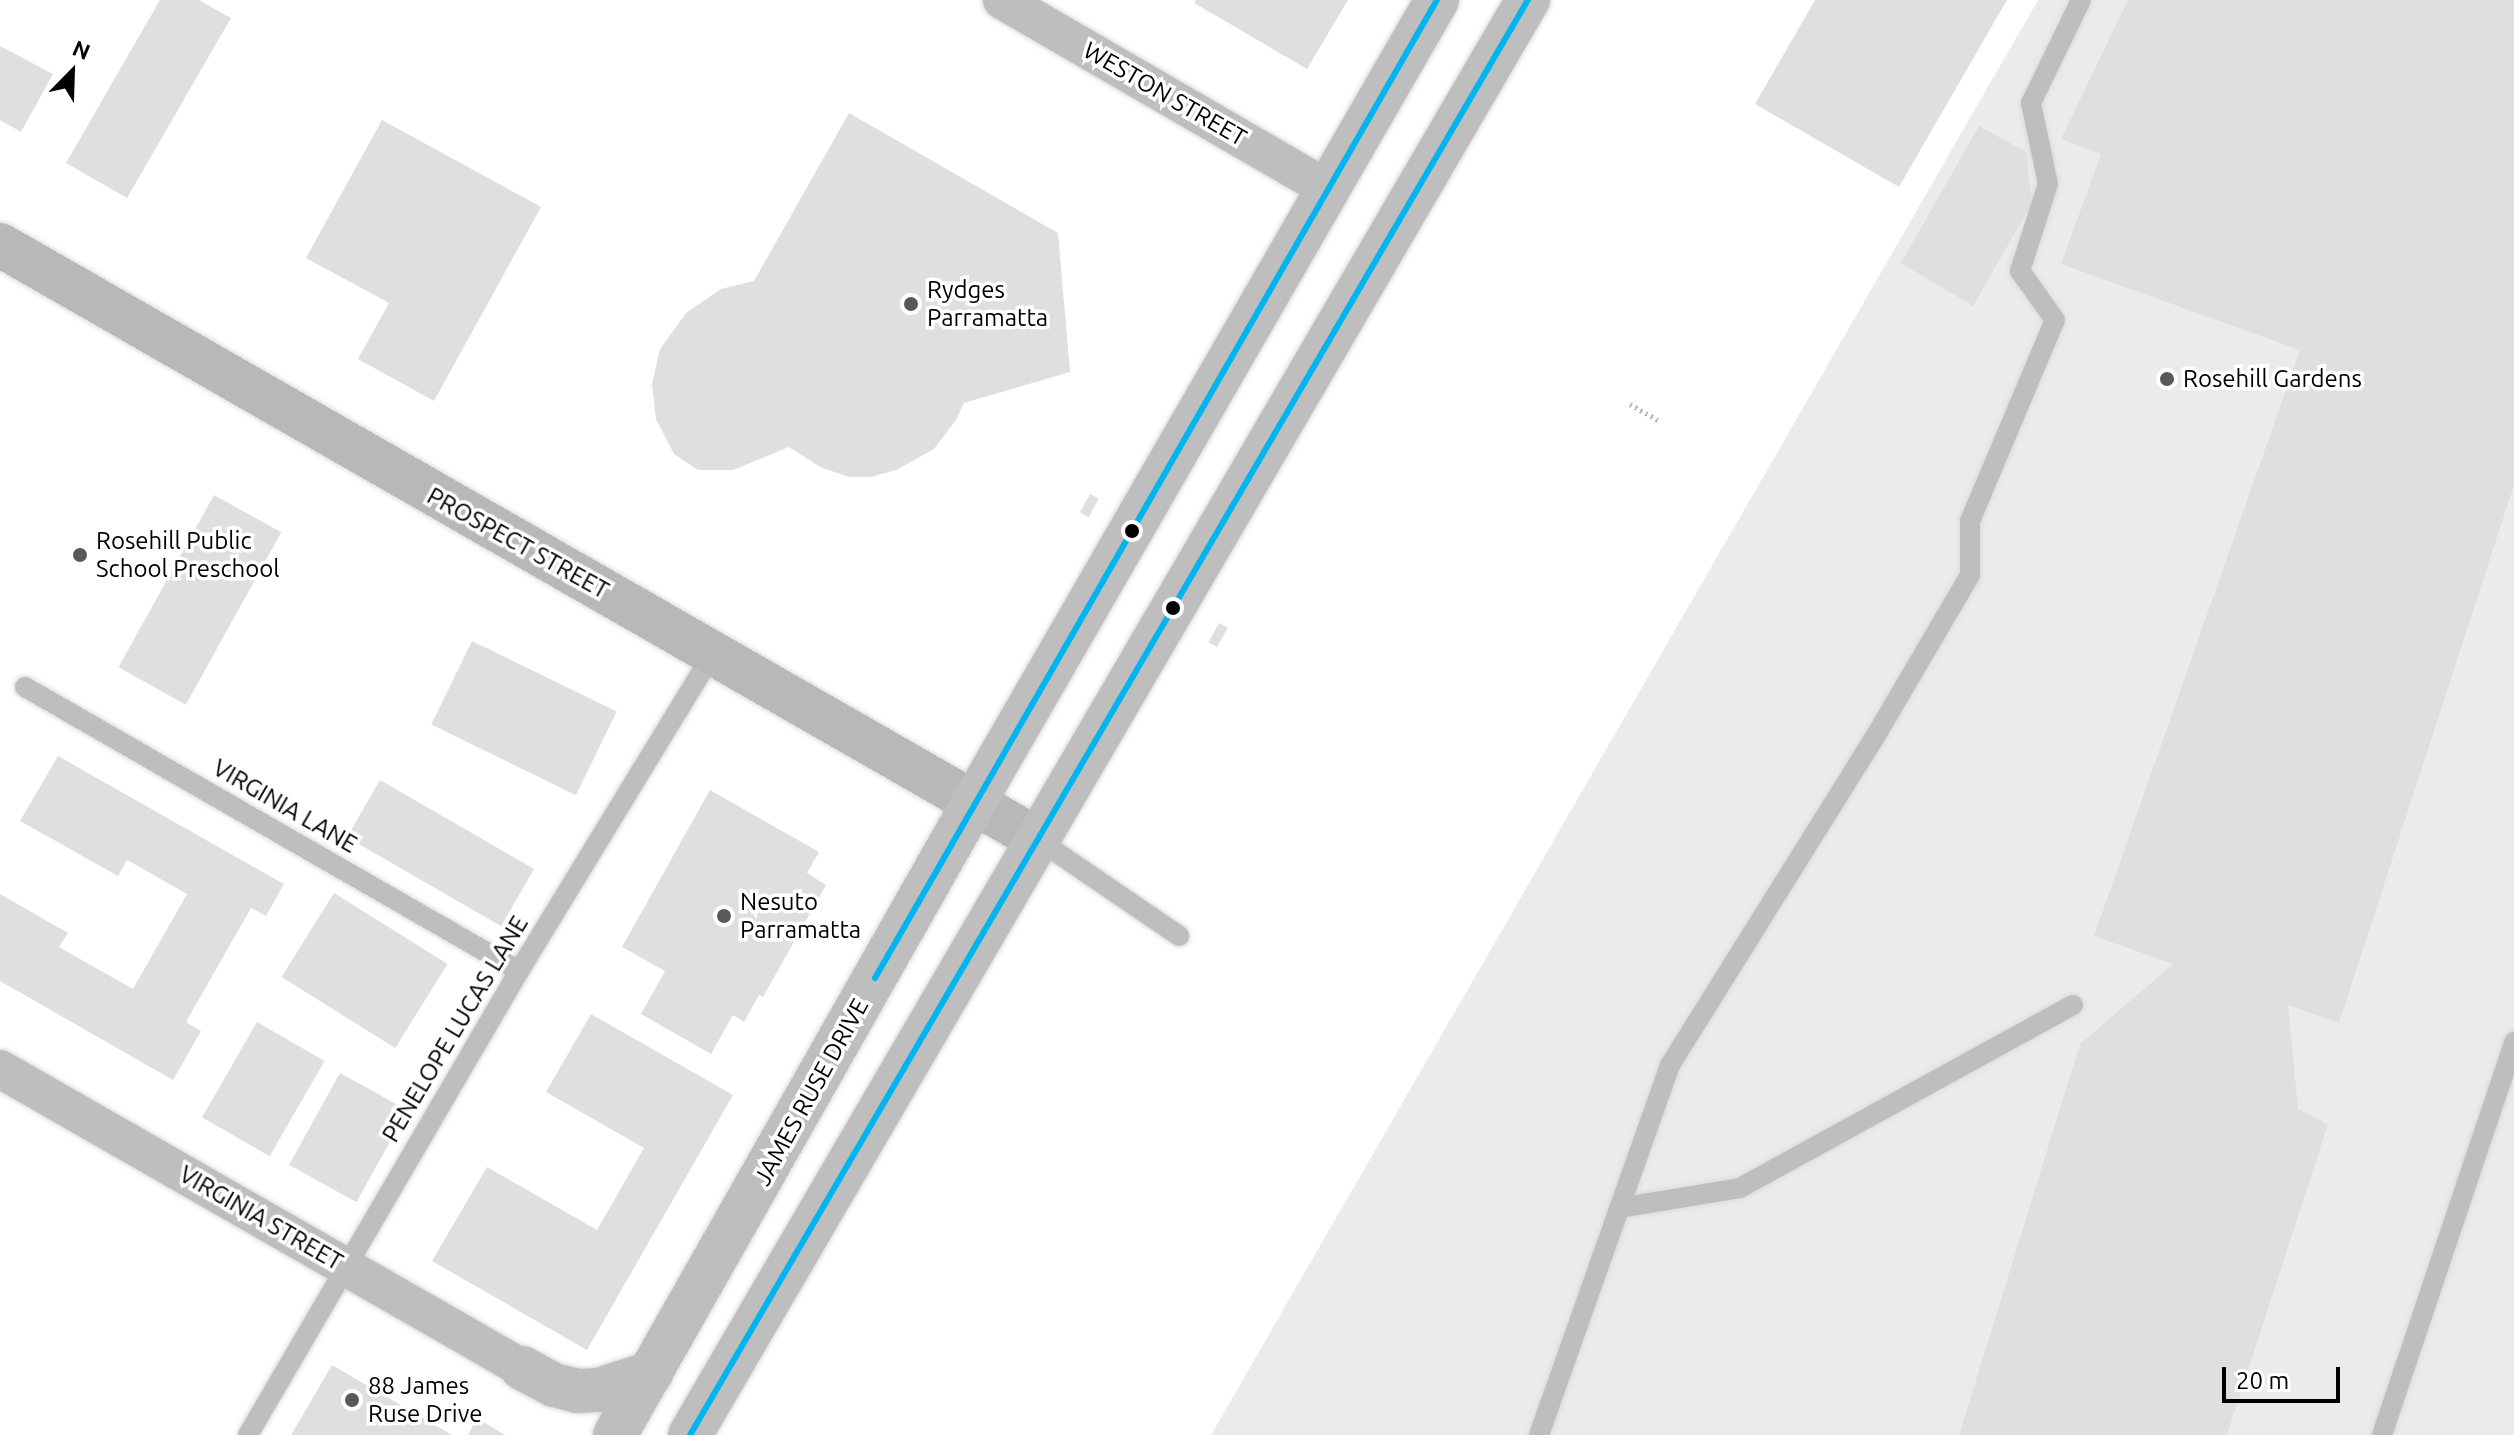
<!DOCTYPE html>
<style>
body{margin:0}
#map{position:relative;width:2514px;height:1435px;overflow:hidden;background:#fff;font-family:Ubuntu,sans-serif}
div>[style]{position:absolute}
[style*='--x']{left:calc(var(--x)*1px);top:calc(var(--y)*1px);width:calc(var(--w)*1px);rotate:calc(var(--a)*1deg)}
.green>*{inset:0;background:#ebebeb}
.building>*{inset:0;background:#dfdfdf;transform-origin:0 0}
.path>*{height:5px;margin-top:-2.5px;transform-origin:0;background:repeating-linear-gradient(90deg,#b9b9b9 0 2px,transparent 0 6px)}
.roads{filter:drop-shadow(0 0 2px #dbdbdb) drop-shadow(0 0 2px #dbdbdb)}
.lane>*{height:20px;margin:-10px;padding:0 10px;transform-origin:10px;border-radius:10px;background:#bebebe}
.street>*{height:38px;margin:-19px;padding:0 19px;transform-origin:19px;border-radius:19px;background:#bebebe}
.secondary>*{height:44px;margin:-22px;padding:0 22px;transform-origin:22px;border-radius:22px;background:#b8b8b8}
.primary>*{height:44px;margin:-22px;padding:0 22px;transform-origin:22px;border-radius:22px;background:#bebebe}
.bus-1>*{height:6px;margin:-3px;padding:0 3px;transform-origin:3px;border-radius:3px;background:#00b5ef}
.dots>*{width:22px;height:22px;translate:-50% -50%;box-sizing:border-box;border:4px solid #fff;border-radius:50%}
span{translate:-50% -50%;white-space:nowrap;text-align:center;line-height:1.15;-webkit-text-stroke:7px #fff;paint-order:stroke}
.street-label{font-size:24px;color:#000}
.poi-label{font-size:24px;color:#000}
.left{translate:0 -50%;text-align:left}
.north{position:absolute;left:32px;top:32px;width:80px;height:80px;-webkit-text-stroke:6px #fff;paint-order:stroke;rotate:23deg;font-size:22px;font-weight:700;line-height:32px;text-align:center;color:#000}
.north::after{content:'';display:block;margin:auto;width:28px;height:36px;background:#000;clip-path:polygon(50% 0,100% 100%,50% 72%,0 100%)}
.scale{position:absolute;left:2222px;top:1367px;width:118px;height:36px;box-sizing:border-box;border:4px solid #000;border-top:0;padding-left:10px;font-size:24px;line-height:28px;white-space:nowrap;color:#000;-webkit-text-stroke:6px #fff;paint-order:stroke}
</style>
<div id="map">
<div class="green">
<i style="clip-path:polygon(2038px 0,2514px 0,2514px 1435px,1211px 1435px)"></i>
</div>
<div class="building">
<i style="clip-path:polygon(160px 0,199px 0,231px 18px,127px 198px,66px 163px)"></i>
<i style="clip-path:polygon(1196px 0,1348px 0,1307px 69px,1194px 3px)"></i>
<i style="clip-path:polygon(1815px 0,2007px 0,1899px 187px,1755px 104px)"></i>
<i style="clip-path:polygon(2128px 0,2514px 0,2514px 485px,2339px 1023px,2288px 1005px,2298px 1109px,2328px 1124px,2227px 1435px,1959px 1435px,2080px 1044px,2173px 964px,2094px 936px,2300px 350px,2061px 264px,2101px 154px,2061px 139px)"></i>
<i style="clip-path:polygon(0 46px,53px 74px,21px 132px,0 120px)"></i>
<i style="clip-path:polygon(849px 113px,1058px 233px,1070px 372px,964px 403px,956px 420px,934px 449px,896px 470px,871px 477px,849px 477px,820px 467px,789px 447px,733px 470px,698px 470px,674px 454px,656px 419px,652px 384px,660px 349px,686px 313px,721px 289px,754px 281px)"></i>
<i style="clip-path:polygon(382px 120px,541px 207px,434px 401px,358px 359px,389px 303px,306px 258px)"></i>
<i style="clip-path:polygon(1979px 126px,2026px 152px,2032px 203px,1973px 306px,1901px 263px)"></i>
<i style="left:1090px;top:494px;width:10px;height:21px;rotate:29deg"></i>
<i style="left:214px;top:495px;width:77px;height:197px;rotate:29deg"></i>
<i style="left:1219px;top:623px;width:10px;height:22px;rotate:29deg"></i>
<i style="left:472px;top:641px;width:161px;height:93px;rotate:26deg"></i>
<i style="clip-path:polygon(58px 756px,284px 884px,266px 916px,251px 908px,186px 1022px,201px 1031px,173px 1080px,0 981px,0 894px,68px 933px,59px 947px,133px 989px,187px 894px,127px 860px,118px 876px,20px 821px)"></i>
<i style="left:380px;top:780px;width:178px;height:66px;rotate:30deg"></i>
<i style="clip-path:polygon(710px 790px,819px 852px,807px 873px,826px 885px,763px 997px,759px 995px,744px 1022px,733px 1015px,711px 1054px,641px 1014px,665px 971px,622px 947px)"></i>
<i style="left:334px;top:893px;width:134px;height:99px;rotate:32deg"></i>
<i style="clip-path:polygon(591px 1014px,733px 1095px,587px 1350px,432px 1261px,487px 1167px,597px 1230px,644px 1148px,546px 1092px)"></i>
<i style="left:257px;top:1022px;width:78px;height:110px;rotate:30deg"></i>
<i style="left:340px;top:1073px;width:77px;height:105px;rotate:29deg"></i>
<i style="clip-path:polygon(332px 1365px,452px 1435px,291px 1435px)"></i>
<i style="clip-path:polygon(477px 1418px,505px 1435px,468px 1435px)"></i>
</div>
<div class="path">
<i style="--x:1630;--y:404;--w:32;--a:30"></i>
</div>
<div class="roads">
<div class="lane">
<i style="--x:25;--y:687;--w:570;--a:29.89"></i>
<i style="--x:1037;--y:839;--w:172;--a:34.3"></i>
<i style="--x:1619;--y:1208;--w:123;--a:-9.4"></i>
<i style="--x:1740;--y:1188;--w:380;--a:-28.8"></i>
<i style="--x:248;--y:1435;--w:537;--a:-59.71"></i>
<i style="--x:519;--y:971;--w:373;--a:-58.6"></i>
<i style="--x:1539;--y:1435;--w:393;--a:-70.5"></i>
<i style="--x:1670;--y:1065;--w:387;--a:-58"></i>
<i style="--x:1875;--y:737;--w:188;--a:-59.6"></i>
<i style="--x:1970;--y:575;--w:54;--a:-90"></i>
<i style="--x:1970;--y:521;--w:218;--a:-67.1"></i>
<i style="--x:2055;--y:320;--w:60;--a:-125.5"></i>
<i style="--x:2020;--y:271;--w:91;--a:-72.2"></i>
<i style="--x:2048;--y:184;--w:83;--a:-101.9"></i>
<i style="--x:2031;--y:103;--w:114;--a:-64.1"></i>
<i style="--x:2382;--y:1435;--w:415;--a:-71.4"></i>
</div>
<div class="street">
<i style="--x:1002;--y:0;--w:377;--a:30.1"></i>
<i style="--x:0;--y:1069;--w:602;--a:29.8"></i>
</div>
<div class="secondary">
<i style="--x:0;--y:245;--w:1195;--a:29.8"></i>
</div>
<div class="primary">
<i style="--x:522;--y:1368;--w:36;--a:28"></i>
<i style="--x:554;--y:1385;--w:25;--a:14"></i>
<i style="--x:578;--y:1391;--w:21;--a:-3"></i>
<i style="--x:599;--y:1390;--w:55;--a:-18.1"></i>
<i style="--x:615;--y:1435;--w:725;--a:-60.43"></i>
<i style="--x:973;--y:804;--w:928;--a:-60.01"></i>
<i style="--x:690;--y:1435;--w:1662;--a:-59.72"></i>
</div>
</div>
<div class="bus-1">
<i style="--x:875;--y:978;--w:1128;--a:-60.12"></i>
<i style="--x:690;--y:1435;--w:1662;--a:-59.72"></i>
</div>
<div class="dots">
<i style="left:911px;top:304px;background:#595959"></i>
<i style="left:2167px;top:379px;background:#595959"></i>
<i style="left:1132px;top:531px;background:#000"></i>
<i style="left:80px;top:555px;background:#595959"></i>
<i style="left:1173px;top:608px;background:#000"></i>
<i style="left:724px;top:916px;background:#595959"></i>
<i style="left:352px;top:1400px;background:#595959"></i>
</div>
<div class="street-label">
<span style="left:1165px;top:94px;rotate:30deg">WESTON STREET</span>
<span style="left:518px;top:543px;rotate:29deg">PROSPECT STREET</span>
<span style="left:285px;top:806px;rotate:30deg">VIRGINIA LANE</span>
<span style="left:455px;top:1029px;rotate:-59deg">PENELOPE LUCAS LANE</span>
<span style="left:811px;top:1092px;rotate:-61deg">JAMES RUSE DRIVE</span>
<span style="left:261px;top:1218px;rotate:30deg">VIRGINIA STREET</span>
</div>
<div class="poi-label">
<span class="left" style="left:927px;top:304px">Rydges<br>Parramatta</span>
<span class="left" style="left:2183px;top:379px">Rosehill Gardens</span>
<span class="left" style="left:96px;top:555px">Rosehill Public<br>School Preschool</span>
<span class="left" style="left:740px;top:916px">Nesuto<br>Parramatta</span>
<span class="left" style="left:368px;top:1400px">88 James<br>Ruse Drive</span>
</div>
<div class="north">N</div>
<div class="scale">20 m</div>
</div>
